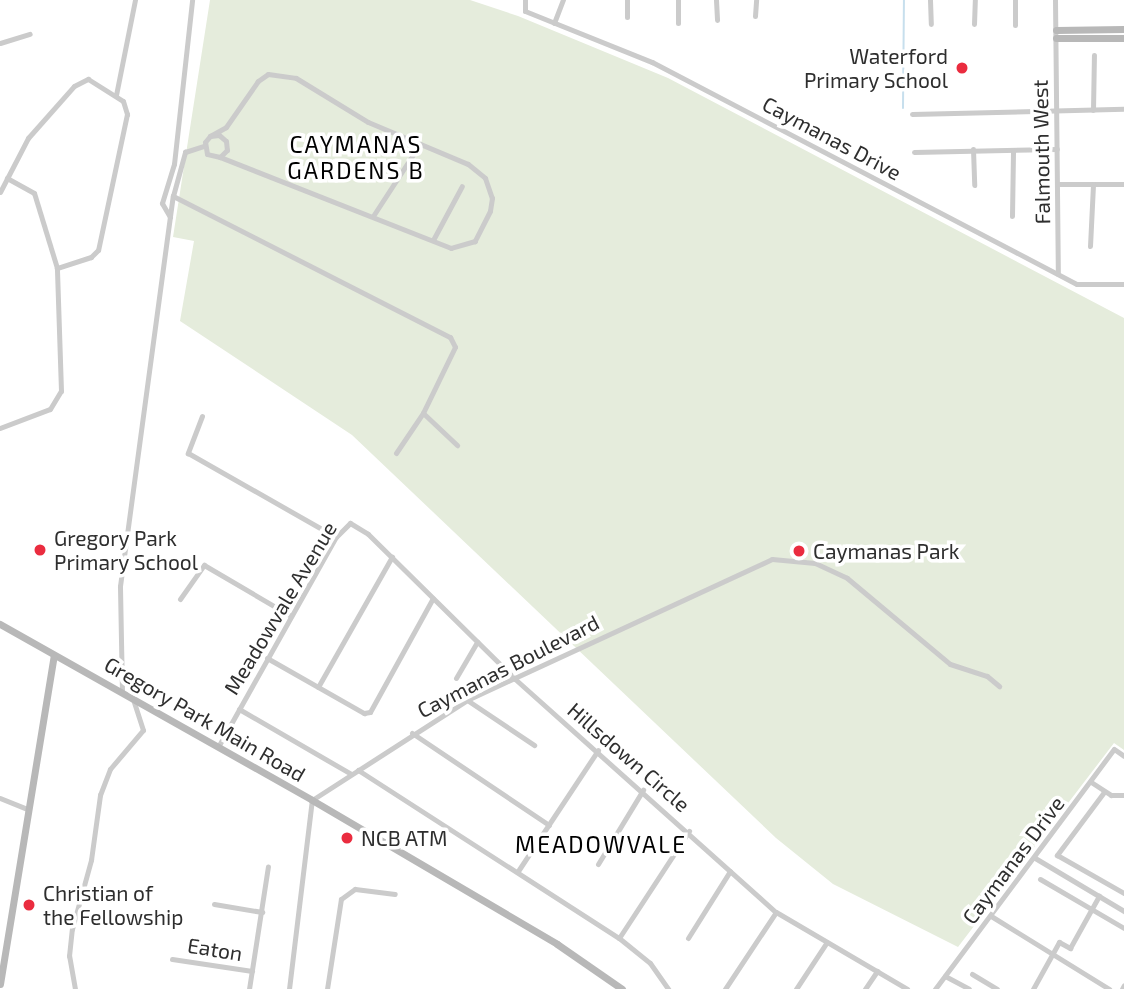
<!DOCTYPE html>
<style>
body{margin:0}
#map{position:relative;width:1124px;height:989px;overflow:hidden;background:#fff;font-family:"Exo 2",sans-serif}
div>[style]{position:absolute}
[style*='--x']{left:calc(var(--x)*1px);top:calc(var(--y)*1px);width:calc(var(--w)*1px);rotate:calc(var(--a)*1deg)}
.green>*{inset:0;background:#e5ecdc}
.stream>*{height:2px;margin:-1px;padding:0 1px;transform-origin:1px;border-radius:1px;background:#c7dfed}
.street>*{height:5px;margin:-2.5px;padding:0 2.5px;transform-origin:2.5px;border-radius:2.5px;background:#cbcbcb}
.secondary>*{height:7px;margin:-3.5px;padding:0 3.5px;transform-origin:3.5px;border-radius:3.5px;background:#b8b8b8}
.dots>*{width:19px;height:19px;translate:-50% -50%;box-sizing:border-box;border:4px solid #fff;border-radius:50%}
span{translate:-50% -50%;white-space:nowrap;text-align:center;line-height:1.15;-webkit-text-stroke:7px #fff;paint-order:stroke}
.poi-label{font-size:21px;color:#2e2e2e}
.right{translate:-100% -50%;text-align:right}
.left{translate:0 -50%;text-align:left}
.street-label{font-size:21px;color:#2e2e2e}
.neighbourhood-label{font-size:23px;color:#000;letter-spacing:2px}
</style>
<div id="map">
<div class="green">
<i style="clip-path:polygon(210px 0,470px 0,518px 16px,668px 78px,1124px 318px,1124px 750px,1114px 743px,958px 947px,833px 884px,776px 838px,352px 435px,180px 321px,194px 241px,173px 237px)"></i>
</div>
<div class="stream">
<i style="--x:903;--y:108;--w:108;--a:-89.5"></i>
</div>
<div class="street">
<i style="--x:525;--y:0;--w:11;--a:90"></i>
<i style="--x:525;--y:11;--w:137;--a:21.9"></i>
<i style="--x:652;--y:62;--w:479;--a:27.6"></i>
<i style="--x:1077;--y:284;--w:47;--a:0"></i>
<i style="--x:678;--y:0;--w:23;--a:90"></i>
<i style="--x:716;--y:0;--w:20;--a:87"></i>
<i style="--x:930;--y:0;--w:24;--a:88"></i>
<i style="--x:1015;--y:0;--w:25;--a:90"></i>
<i style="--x:1055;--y:0;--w:274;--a:89.4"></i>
<i style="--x:755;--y:16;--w:16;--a:-86"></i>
<i style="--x:627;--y:17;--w:17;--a:-90"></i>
<i style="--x:554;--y:23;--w:25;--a:-69"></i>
<i style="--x:974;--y:24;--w:24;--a:-88"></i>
<i style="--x:0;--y:43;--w:31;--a:-17"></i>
<i style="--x:116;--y:95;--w:97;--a:-78.7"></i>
<i style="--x:1093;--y:110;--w:55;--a:-89"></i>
<i style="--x:912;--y:114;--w:212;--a:-1.4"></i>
<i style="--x:210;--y:136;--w:9;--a:-6"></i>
<i style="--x:219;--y:135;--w:9;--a:41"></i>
<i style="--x:226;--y:141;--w:9;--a:84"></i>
<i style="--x:227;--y:150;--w:10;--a:135"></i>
<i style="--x:220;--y:157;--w:13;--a:-167"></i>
<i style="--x:207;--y:154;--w:12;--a:-99"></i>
<i style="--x:205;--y:142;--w:8;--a:-50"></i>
<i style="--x:210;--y:136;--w:18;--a:-29"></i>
<i style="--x:226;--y:127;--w:56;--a:-55.2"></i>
<i style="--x:258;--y:81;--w:12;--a:-35"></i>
<i style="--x:268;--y:74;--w:28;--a:8"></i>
<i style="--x:296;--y:78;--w:84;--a:31.4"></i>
<i style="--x:368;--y:122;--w:108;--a:22.8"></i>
<i style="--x:468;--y:164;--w:22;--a:39"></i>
<i style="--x:485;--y:178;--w:21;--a:71"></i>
<i style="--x:492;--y:198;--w:13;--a:99"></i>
<i style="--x:490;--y:211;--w:34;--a:117"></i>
<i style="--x:475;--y:241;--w:25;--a:164"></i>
<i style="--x:451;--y:248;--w:248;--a:-158.5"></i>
<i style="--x:973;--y:149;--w:36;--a:88"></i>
<i style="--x:914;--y:152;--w:143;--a:-1.2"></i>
<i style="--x:1057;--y:184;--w:67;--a:0"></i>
<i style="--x:0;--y:192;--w:61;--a:-62.6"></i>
<i style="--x:28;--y:138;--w:69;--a:-48.5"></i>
<i style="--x:74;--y:86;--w:16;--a:-27"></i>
<i style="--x:88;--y:79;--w:41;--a:32.2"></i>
<i style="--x:123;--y:101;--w:14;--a:73"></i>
<i style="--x:127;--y:114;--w:139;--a:102"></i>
<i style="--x:98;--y:250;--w:10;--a:135"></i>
<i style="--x:91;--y:257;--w:36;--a:162"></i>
<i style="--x:173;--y:196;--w:311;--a:27"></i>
<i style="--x:450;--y:337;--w:11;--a:63"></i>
<i style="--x:455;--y:347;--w:73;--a:115.9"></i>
<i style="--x:423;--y:413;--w:47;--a:43.3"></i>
<i style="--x:373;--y:216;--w:86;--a:-56.9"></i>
<i style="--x:1012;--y:216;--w:66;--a:-89.1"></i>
<i style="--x:170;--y:217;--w:16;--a:-120"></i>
<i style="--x:162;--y:203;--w:41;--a:-72.9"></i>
<i style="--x:174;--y:164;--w:165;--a:-83.7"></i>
<i style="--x:433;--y:240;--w:61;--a:-61.8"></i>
<i style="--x:1090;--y:246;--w:62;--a:-87.2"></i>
<i style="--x:202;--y:416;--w:40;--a:111"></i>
<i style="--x:188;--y:453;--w:170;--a:29.6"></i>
<i style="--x:0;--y:428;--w:53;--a:-20.8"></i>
<i style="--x:50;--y:409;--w:21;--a:-59"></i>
<i style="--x:61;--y:391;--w:123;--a:-91.9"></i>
<i style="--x:57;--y:268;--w:78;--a:-107"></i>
<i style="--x:34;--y:193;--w:31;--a:-151"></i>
<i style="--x:396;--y:453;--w:48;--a:-56"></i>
<i style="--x:180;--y:599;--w:42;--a:-54.8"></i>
<i style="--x:204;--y:565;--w:101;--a:30.4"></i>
<i style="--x:267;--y:658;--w:112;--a:29.6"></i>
<i style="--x:364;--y:713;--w:6;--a:-9"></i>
<i style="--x:370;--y:712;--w:130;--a:-61.1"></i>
<i style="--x:456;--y:678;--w:42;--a:-59.7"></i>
<i style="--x:318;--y:687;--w:150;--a:-60.4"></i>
<i style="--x:122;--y:692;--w:106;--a:-91.1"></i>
<i style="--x:120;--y:586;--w:394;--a:-82.3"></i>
<i style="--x:173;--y:196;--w:46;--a:-74.7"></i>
<i style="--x:185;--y:152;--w:20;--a:-18"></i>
<i style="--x:467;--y:700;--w:81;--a:33.9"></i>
<i style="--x:239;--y:709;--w:129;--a:30.1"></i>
<i style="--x:412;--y:733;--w:165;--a:33.9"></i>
<i style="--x:218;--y:747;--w:241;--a:-60.7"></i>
<i style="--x:336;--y:537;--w:20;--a:-45"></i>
<i style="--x:350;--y:523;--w:21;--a:31"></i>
<i style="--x:368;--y:534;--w:206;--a:44.6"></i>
<i style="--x:515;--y:679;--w:350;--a:41.8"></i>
<i style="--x:776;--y:912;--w:152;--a:30.4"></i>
<i style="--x:358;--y:770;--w:310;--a:32.8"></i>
<i style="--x:619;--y:938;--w:40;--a:39"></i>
<i style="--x:650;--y:963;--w:32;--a:55"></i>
<i style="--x:1091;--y:782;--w:24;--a:33"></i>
<i style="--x:1111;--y:795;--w:13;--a:0"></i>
<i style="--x:1104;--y:792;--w:79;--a:126.7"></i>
<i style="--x:1057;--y:855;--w:77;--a:29.6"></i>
<i style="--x:0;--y:798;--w:29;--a:22"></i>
<i style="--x:1035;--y:858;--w:104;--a:30.8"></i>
<i style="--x:598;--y:864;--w:87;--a:-58.7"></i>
<i style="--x:518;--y:871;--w:145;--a:-56.5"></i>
<i style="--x:1040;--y:879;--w:97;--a:30.3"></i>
<i style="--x:214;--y:904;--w:49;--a:9.5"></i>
<i style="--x:991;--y:916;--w:139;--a:31.7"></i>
<i style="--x:619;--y:938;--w:128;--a:-56.8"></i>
<i style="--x:688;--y:938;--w:79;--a:-57.9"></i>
<i style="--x:172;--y:959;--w:81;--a:8.5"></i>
<i style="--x:972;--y:974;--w:29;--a:31"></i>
<i style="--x:945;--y:976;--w:27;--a:28"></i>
<i style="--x:75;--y:989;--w:34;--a:-100"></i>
<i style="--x:69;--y:956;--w:27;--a:-84"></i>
<i style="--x:72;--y:929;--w:72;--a:-74.6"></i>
<i style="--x:91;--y:860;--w:66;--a:-82.1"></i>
<i style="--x:100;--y:795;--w:28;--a:-69"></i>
<i style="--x:110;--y:769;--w:51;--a:-49.8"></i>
<i style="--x:143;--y:730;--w:32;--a:-108"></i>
<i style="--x:249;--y:989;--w:124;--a:-81.2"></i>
<i style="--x:289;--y:989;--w:190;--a:-83.1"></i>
<i style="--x:312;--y:800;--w:184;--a:-32.8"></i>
<i style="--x:467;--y:700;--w:336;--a:-24.8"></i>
<i style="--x:772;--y:559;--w:43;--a:5.3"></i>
<i style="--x:815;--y:563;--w:35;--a:25"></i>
<i style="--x:847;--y:578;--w:134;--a:39.9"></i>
<i style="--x:950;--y:664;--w:39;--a:18"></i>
<i style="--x:987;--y:676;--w:16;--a:40"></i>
<i style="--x:327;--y:989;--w:91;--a:-81.2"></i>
<i style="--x:341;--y:899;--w:17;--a:-36"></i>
<i style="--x:355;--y:889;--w:40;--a:7.1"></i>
<i style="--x:725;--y:989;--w:92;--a:-56.5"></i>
<i style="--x:796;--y:989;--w:56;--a:-56.6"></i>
<i style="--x:865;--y:989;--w:22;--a:-56"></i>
<i style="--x:935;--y:989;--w:299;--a:-53.3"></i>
<i style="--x:1114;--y:749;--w:12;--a:35"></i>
<i style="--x:1033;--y:989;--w:54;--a:-61"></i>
<i style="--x:1059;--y:942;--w:13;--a:29"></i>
<i style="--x:1070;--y:948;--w:60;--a:-60.9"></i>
<i style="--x:1122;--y:989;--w:4;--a:-63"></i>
</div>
<div class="secondary">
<i style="--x:1056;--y:30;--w:68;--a:-0.8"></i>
<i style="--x:1056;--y:38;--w:68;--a:0"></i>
<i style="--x:0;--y:624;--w:358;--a:29.4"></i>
<i style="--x:312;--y:800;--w:284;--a:30.4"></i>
<i style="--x:557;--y:944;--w:79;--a:34.7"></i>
<i style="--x:0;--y:984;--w:332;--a:-80.7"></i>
</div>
<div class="dots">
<i style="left:962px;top:68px;background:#ea2c3f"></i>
<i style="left:40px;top:550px;background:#ea2c3f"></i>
<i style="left:799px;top:551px;background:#ea2c3f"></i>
<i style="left:347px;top:838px;background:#ea2c3f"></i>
<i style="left:29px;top:905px;background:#ea2c3f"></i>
</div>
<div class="poi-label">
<span class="right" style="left:948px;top:68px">Waterford<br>Primary School</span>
<span class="left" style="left:54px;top:550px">Gregory Park<br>Primary School</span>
<span class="left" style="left:813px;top:551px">Caymanas Park</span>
<span class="left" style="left:361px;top:838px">NCB ATM</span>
<span class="left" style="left:43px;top:905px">Christian of<br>the Fellowship</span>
</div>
<div class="street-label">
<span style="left:832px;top:138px;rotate:28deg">Caymanas Drive</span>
<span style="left:1041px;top:152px;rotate:-91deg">Falmouth West</span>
<span style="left:280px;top:608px;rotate:-59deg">Meadowvale Avenue</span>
<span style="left:508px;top:666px;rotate:-27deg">Caymanas Boulevard</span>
<span style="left:205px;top:719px;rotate:30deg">Gregory Park Main Road</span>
<span style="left:629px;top:757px;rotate:41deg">Hillsdown Circle</span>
<span style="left:1013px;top:860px;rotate:-53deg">Caymanas Drive</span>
<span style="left:215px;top:949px;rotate:9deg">Eaton</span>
</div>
<div class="neighbourhood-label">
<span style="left:356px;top:157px">CAYMANAS<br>GARDENS B</span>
<span style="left:601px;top:844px">MEADOWVALE</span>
</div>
</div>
